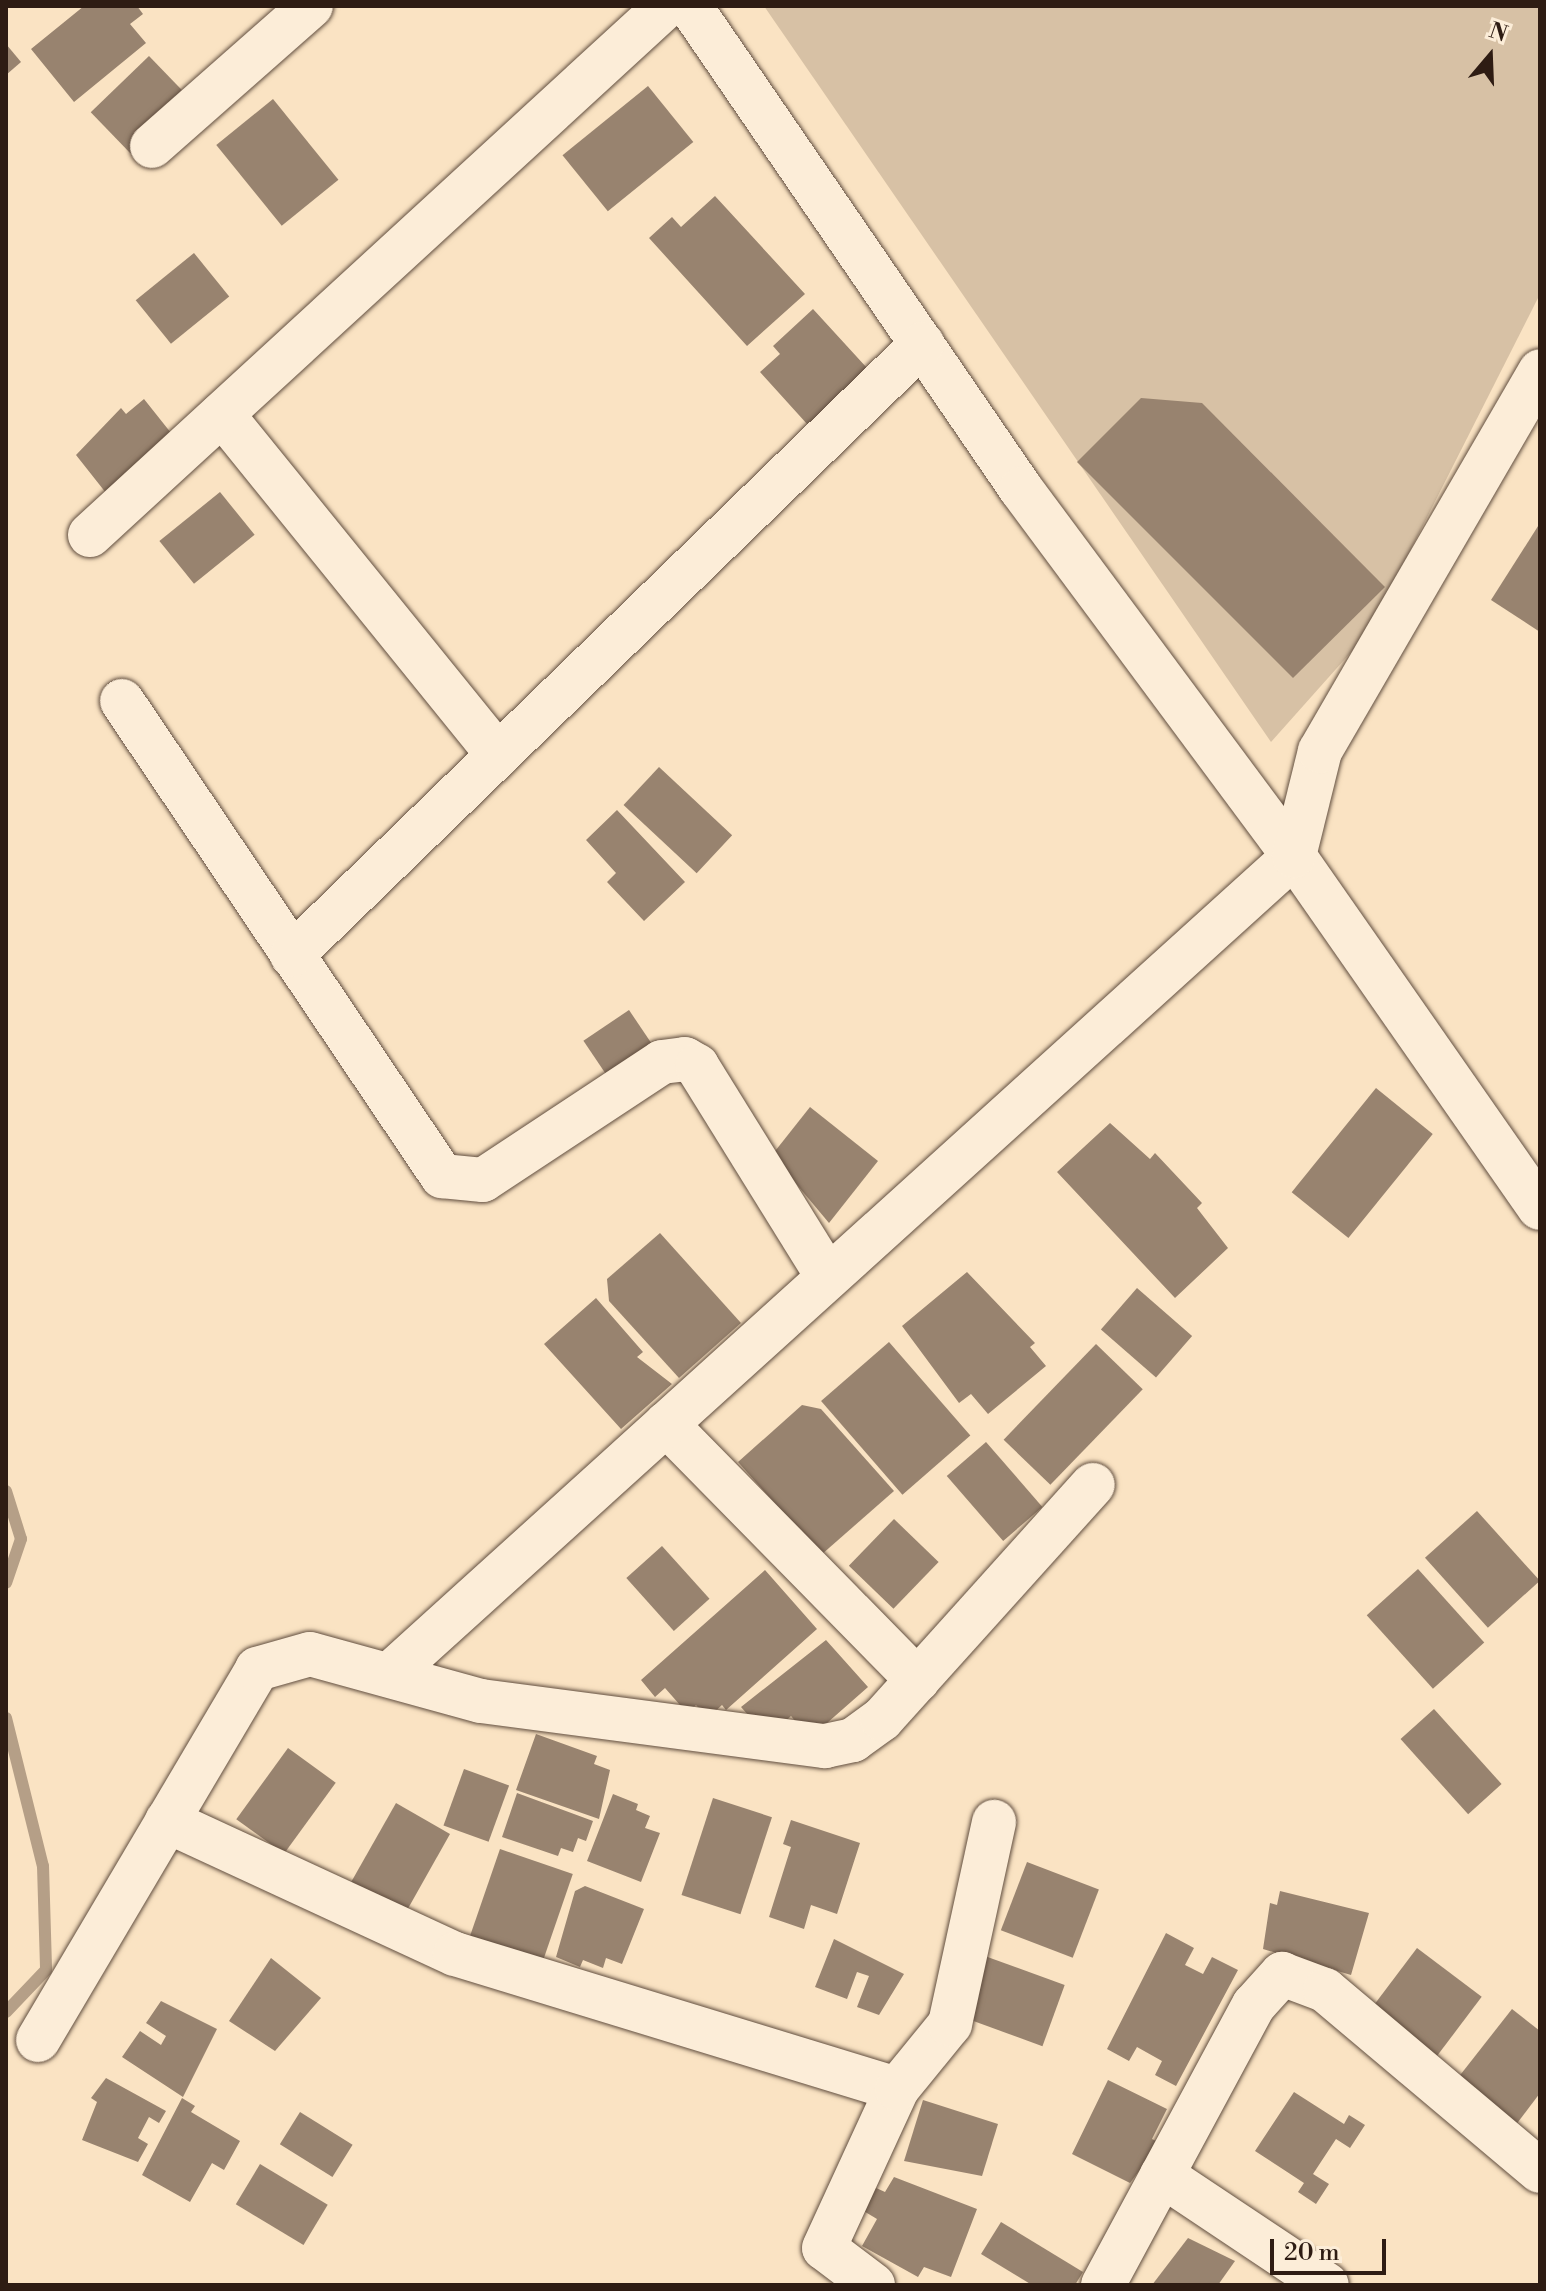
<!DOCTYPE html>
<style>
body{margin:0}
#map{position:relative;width:1546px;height:2291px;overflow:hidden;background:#fae3c3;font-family:"Libre Bodoni",serif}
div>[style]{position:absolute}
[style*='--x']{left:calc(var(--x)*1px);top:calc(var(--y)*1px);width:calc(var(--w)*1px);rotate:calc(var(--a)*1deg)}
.green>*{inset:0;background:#d7c1a5}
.stream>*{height:12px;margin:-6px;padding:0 6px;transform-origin:6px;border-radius:6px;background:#b59f87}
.building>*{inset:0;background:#98836f;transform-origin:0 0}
.roads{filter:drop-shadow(0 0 2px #614e3f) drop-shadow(0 0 2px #614e3f)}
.street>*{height:44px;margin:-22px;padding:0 22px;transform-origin:22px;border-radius:22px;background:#fcedd8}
span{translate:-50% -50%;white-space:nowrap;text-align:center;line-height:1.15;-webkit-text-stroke:8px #fcedd8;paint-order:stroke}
.frame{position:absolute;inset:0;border:8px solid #2e1c13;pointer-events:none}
.north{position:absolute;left:1450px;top:16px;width:80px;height:80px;-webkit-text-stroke:6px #fcedd8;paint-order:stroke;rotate:19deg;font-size:22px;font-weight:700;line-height:32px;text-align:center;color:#2e1c13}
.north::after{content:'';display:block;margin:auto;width:28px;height:36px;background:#2e1c13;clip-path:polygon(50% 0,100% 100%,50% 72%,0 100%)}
.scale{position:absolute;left:1270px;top:2239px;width:116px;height:36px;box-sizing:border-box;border:4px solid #2e1c13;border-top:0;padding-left:10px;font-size:24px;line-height:28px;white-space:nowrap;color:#2e1c13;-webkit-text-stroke:6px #fcedd8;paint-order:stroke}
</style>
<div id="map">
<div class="green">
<i style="clip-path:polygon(764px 6px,1540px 6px,1540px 294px,1369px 632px,1271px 742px)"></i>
</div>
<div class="stream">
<i style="--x:6;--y:1491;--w:50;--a:72.6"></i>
<i style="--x:21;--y:1539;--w:46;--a:108.8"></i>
<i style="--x:6;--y:1718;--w:153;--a:76"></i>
<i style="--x:43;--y:1866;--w:104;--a:88.3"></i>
<i style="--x:46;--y:1970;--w:58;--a:133.6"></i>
</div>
<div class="building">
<i style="clip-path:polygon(84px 6px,137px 6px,143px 14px,130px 24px,146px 43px,74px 102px,31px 49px)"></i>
<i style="clip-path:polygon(6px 44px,21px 62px,6px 75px)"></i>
<i style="left:149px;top:56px;width:65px;height:81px;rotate:46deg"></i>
<i style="left:648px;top:86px;width:72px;height:110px;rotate:51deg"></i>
<i style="left:273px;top:99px;width:104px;height:73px;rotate:51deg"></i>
<i style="clip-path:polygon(715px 196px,805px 294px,747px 346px,649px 238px,672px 217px,681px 227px)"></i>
<i style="left:194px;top:253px;width:56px;height:75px;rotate:51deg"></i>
<i style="clip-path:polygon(813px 309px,878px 380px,817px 435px,760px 372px,780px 354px,773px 346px)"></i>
<i style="clip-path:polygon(1141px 398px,1202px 403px,1385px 587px,1293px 678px,1077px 462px)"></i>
<i style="clip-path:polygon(144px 399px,179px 443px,110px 498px,76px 455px,121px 408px,126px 414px)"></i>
<i style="left:220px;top:492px;width:55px;height:78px;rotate:51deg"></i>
<i style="clip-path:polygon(1540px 523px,1540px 632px,1491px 600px)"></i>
<i style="left:659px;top:767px;width:100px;height:52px;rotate:43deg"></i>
<i style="clip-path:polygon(617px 810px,685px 882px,644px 921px,607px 882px,616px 873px,586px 840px)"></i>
<i style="left:629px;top:1010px;width:60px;height:55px;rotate:56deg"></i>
<i style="left:1376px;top:1088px;width:73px;height:134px;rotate:39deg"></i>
<i style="clip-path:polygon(810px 1107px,878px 1161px,829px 1223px,772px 1155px)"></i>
<i style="clip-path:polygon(1110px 1123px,1150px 1159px,1155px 1153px,1202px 1203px,1197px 1208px,1228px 1248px,1175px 1298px,1057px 1172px)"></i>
<i style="clip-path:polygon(660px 1233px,741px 1323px,679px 1378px,609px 1301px,607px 1279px)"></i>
<i style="clip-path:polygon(967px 1272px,1035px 1343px,1030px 1347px,1046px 1366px,988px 1414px,971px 1394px,959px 1403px,902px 1326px)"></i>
<i style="left:1137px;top:1288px;width:73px;height:55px;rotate:41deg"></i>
<i style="clip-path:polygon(596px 1298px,643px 1352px,637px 1357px,672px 1384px,621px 1429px,544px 1344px)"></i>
<i style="left:889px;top:1342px;width:124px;height:90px;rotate:49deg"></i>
<i style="left:1096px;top:1344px;width:65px;height:133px;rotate:44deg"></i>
<i style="clip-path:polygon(802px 1405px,821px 1409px,894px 1491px,821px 1555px,738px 1462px)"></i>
<i style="left:986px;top:1442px;width:86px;height:52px;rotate:49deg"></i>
<i style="left:1477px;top:1511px;width:94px;height:70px;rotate:48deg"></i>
<i style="left:894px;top:1519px;width:62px;height:65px;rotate:44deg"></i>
<i style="left:662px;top:1546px;width:71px;height:48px;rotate:48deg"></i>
<i style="left:1418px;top:1569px;width:99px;height:69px;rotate:48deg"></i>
<i style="clip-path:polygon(765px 1570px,817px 1629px,726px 1710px,722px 1705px,708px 1718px,696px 1705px,687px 1713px,665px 1688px,655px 1697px,641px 1680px)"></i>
<i style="clip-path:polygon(826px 1640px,868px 1687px,810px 1738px,791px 1716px,776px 1730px,757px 1725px,741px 1707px)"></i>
<i style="left:1434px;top:1709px;width:101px;height:45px;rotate:48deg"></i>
<i style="clip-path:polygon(536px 1734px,597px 1756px,594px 1764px,610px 1770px,599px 1819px,516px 1790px)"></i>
<i style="left:288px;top:1748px;width:59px;height:88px;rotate:36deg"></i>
<i style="left:464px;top:1769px;width:48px;height:60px;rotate:20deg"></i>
<i style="clip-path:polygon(517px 1793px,593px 1821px,586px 1841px,578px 1838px,573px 1852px,561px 1848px,558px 1856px,502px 1837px)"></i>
<i style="clip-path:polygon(613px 1794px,638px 1804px,636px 1810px,650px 1816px,645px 1828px,660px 1833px,641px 1882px,587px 1861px)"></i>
<i style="left:713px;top:1798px;width:62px;height:102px;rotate:18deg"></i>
<i style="clip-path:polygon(396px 1803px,450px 1834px,397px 1928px,350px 1884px)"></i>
<i style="clip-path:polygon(791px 1820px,860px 1843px,837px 1914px,811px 1905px,804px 1929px,769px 1917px,791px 1847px,783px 1844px)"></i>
<i style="left:500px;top:1849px;width:77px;height:104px;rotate:19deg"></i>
<i style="left:1027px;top:1862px;width:77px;height:73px;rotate:21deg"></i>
<i style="clip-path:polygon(585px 1886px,644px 1909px,622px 1964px,606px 1958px,603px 1968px,583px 1960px,580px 1967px,556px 1957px,575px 1891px)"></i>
<i style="clip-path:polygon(1280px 1891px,1369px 1913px,1351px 1975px,1263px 1949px,1270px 1903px,1277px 1905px)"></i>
<i style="clip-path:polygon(1166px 1933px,1194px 1948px,1185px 1965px,1203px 1974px,1212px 1957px,1238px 1970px,1176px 2086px,1155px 2075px,1162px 2061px,1137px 2047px,1129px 2061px,1107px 2049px)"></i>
<i style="clip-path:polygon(834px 1939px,904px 1974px,879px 2015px,857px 2007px,869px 1976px,857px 1972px,847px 1999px,815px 1987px)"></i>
<i style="left:1417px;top:1948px;width:81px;height:79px;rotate:37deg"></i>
<i style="left:982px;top:1955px;width:88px;height:65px;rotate:20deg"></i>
<i style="clip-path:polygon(271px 1958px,321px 1998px,275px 2051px,229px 2021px)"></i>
<i style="clip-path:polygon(161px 2001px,217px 2029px,183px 2097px,122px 2057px,140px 2031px,161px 2045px,166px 2036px,146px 2023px)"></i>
<i style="clip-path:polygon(1512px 2009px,1540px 2031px,1540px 2093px,1509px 2134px,1450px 2088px)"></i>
<i style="clip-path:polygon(106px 2078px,166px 2111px,159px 2123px,149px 2117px,138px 2138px,148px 2144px,138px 2162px,82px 2140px,97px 2102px,91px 2098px)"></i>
<i style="clip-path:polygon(1108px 2080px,1167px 2109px,1152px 2139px,1160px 2143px,1130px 2183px,1072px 2154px)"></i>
<i style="clip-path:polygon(1294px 2092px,1344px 2124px,1349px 2115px,1365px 2125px,1350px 2148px,1336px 2139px,1313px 2174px,1329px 2184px,1316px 2204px,1298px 2192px,1304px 2183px,1255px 2151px)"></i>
<i style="clip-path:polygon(182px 2098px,195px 2106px,191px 2112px,240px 2141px,224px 2170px,212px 2163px,190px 2202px,142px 2175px)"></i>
<i style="clip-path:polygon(923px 2100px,998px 2124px,982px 2176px,904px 2161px)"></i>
<i style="left:300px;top:2112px;width:62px;height:38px;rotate:32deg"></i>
<i style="left:260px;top:2164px;width:79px;height:47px;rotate:31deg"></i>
<i style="clip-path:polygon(894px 2177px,977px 2209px,951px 2277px,924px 2267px,918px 2277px,862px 2246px,877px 2219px,862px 2210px,874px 2187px,885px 2192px)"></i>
<i style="clip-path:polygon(1001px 2222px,1083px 2272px,1075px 2285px,1032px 2285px,981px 2254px)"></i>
<i style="clip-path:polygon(1188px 2238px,1235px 2261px,1218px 2285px,1152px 2285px)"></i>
</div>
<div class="roads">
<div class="street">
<i style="--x:690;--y:6;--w:586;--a:55.58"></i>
<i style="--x:1021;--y:489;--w:457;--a:53.4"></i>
<i style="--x:1294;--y:856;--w:429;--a:55.1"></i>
<i style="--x:152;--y:146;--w:212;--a:-41.4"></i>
<i style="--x:222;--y:414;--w:439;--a:51"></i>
<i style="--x:90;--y:535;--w:782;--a:-42.56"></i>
<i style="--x:122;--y:701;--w:573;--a:56.03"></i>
<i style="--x:442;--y:1176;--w:41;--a:5.6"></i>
<i style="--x:483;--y:1180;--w:214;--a:-33.4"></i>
<i style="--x:662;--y:1062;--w:23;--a:-7"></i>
<i style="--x:685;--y:1059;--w:14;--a:30"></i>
<i style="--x:697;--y:1066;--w:248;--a:58.2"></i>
<i style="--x:292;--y:955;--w:878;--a:-44.12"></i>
<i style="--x:666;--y:1424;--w:359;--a:45.5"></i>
<i style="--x:389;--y:1675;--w:1221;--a:-42.14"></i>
<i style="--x:1294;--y:856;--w:108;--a:-76.1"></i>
<i style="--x:1320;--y:751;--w:439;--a:-59.9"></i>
<i style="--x:167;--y:1821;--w:317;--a:24.8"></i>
<i style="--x:455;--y:1954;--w:462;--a:17"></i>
<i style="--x:38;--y:2040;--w:431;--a:-59.4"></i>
<i style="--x:257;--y:1669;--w:55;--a:-15.8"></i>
<i style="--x:310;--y:1654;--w:177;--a:15.4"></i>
<i style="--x:481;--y:1701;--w:347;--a:7.5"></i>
<i style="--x:825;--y:1746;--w:29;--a:-12"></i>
<i style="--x:853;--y:1740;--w:36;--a:-36"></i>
<i style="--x:882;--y:1719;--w:315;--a:-48"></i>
<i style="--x:1162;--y:2175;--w:198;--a:33.7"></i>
<i style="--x:873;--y:2285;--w:61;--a:-142.9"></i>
<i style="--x:824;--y:2248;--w:175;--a:-65.3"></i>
<i style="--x:897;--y:2089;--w:84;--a:-50.8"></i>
<i style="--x:950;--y:2024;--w:207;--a:-77.7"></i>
<i style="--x:1103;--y:2285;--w:318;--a:-61.7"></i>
<i style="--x:1254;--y:2005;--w:42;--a:-47.9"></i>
<i style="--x:1282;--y:1974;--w:46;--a:20.4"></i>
<i style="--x:1325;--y:1990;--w:281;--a:40.1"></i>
</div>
</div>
<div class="frame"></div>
<div class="north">N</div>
<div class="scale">20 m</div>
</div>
